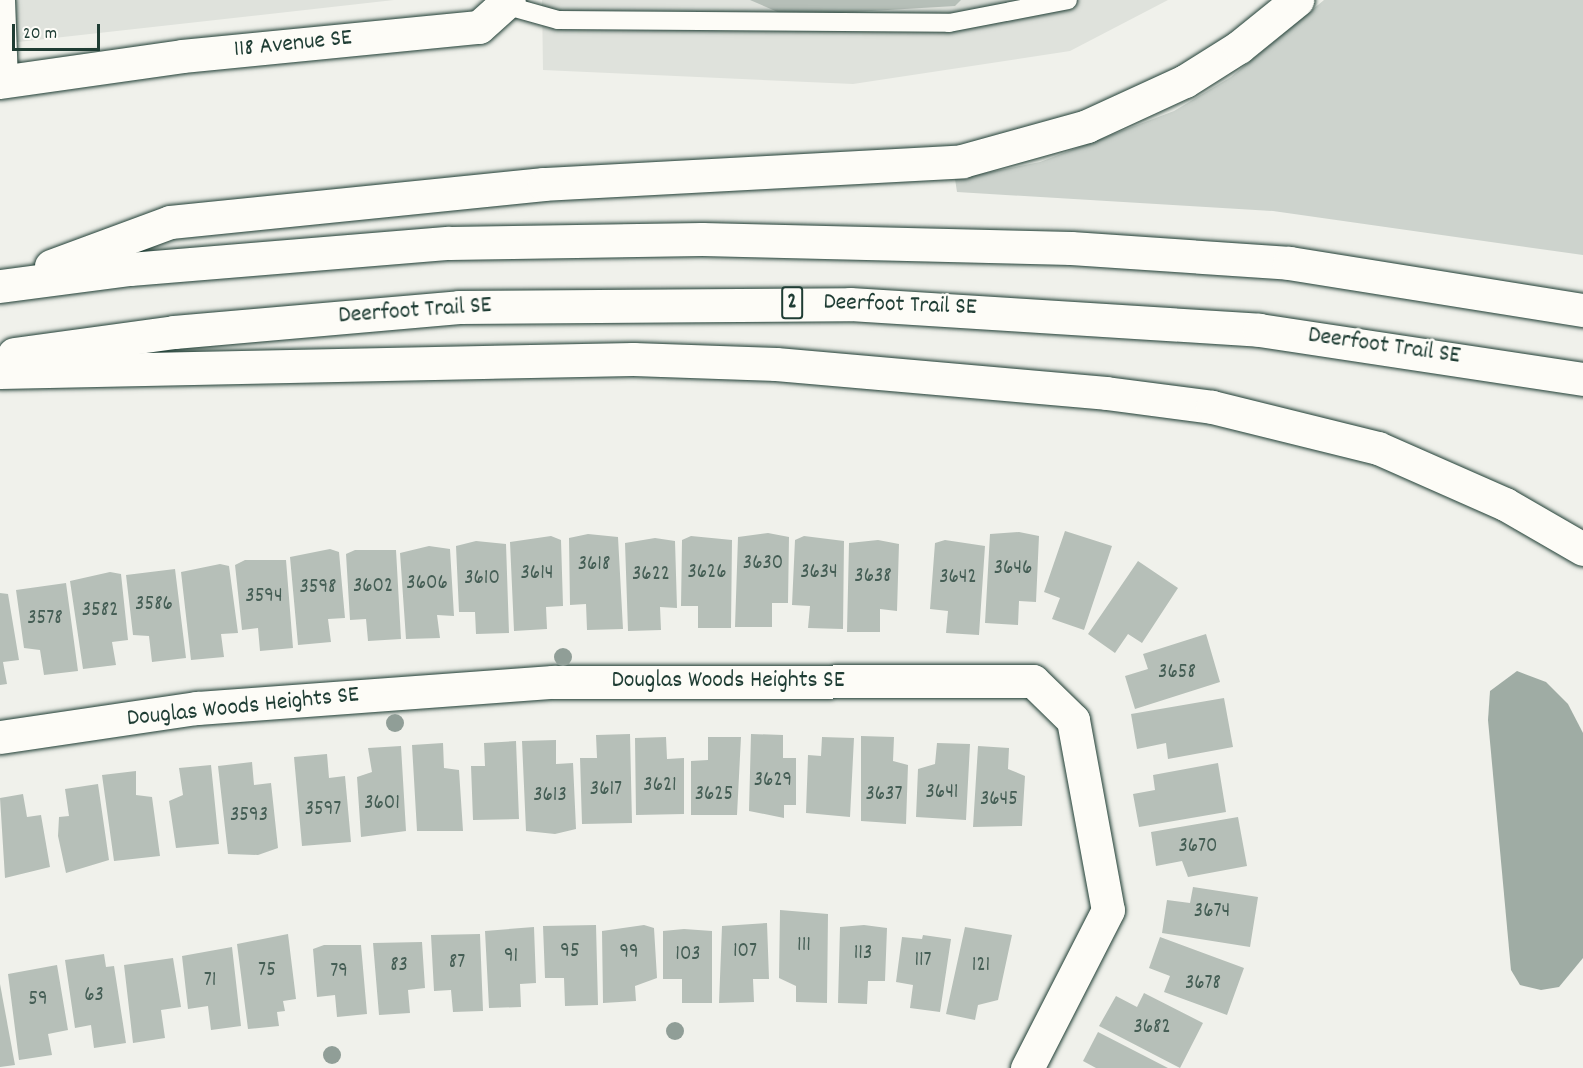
<!DOCTYPE html>
<style>
body{margin:0}
#map{position:relative;width:1583px;height:1068px;overflow:hidden;background:#f0f1eb;font-family:Dekko,sans-serif}
div>[style]{position:absolute}
[style*='--x']{left:calc(var(--x)*1px);top:calc(var(--y)*1px);width:calc(var(--w)*1px);rotate:calc(var(--a)*1deg)}
.built>*{inset:0;background:#dfe2dc}
.green>*{inset:0;background:#cdd3cd}
.water>*{inset:0;background:#9faca4}
.building>*{inset:0;background:#b6bfb8}
.roads{filter:drop-shadow(0 0 2px #1f3d34) drop-shadow(0 0 2px #1f3d34)}
.lane>*{height:18px;margin:-9px;padding:0 9px;transform-origin:9px;border-radius:9px;background:#fdfcf7}
.street>*{height:33px;margin:-16.5px;padding:0 16.5px;transform-origin:16.5px;border-radius:16.5px;background:#fdfcf7}
.highway>*{height:33px;margin:-16.5px;padding:0 16.5px;transform-origin:16.5px;border-radius:16.5px;background:#fdfcf7}
.trees>*{width:18px;height:18px;margin:-9px;border-radius:50%;background:#909e97}
span{translate:-50% -50%;white-space:nowrap;text-align:center;line-height:1.15;-webkit-text-stroke:5px #fdfcf7;paint-order:stroke}
.number-label{font-size:21px;color:#455e55}
.number-label span{-webkit-text-stroke-width:0}
.shield-label span{padding:2px 4px;background:#fdfcf7;border:2px solid;border-radius:4px;-webkit-text-stroke-width:0}
.shield-label{font-size:22px;color:#1f3d34;font-weight:700}
.street-label{font-size:24px;color:#1f3d34}
.scale{position:absolute;left:12px;top:24px;width:88px;height:27px;box-sizing:border-box;border:3px solid #1f3d34;border-top:0;padding-left:8px;font-size:18px;line-height:21px;white-space:nowrap;color:#1f3d34;-webkit-text-stroke:4px #fdfcf7;paint-order:stroke}
</style>
<div id="map">
<div class="built">
<i style="clip-path:polygon(0 0,394px 0,0 44px)"></i>
<i style="clip-path:polygon(542px 0,1168px 0,1070px 51px,853px 84px,543px 70px)"></i>
</div>
<div class="green">
<i style="clip-path:polygon(1324px 0,1583px 0,1583px 255px,1273px 211px,957px 192px,955px 179px,1040px 162px,1174px 111px,1231px 77px)"></i>
</div>
<div class="water">
<i style="clip-path:polygon(1517px 671px,1546px 682px,1568px 704px,1583px 733px,1583px 958px,1559px 987px,1541px 990px,1520px 985px,1511px 970px,1488px 720px,1490px 691px)"></i>
</div>
<div class="building">
<i style="clip-path:polygon(750px 0,961px 0,955px 6px,787px 16px)"></i>
<i style="clip-path:polygon(1065px 531px,1112px 546px,1084px 630px,1052px 619px,1060px 598px,1044px 592px)"></i>
<i style="clip-path:polygon(1019px 532px,1039px 536px,1036px 602px,1019px 601px,1018px 625px,985px 623px,990px 534px)"></i>
<i style="clip-path:polygon(768px 533px,789px 537px,788px 603px,772px 603px,772px 627px,735px 627px,738px 537px)"></i>
<i style="clip-path:polygon(588px 534px,618px 537px,623px 629px,587px 630px,586px 604px,570px 605px,569px 538px)"></i>
<i style="clip-path:polygon(551px 536px,561px 540px,563px 606px,546px 607px,547px 629px,514px 631px,510px 542px)"></i>
<i style="clip-path:polygon(691px 536px,732px 540px,731px 628px,698px 628px,698px 606px,681px 606px,682px 540px)"></i>
<i style="clip-path:polygon(804px 536px,844px 541px,843px 629px,808px 628px,810px 606px,792px 605px,795px 540px)"></i>
<i style="clip-path:polygon(655px 538px,675px 541px,677px 608px,660px 607px,661px 630px,628px 631px,625px 543px)"></i>
<i style="clip-path:polygon(878px 540px,899px 544px,897px 611px,880px 609px,880px 632px,847px 632px,849px 543px)"></i>
<i style="clip-path:polygon(945px 540px,985px 546px,979px 635px,946px 633px,948px 611px,930px 609px,935px 543px)"></i>
<i style="clip-path:polygon(476px 541px,506px 544px,509px 633px,476px 634px,475px 612px,459px 612px,456px 546px)"></i>
<i style="clip-path:polygon(429px 546px,450px 549px,454px 616px,437px 615px,440px 638px,406px 639px,400px 553px)"></i>
<i style="clip-path:polygon(330px 549px,339px 552px,345px 618px,328px 619px,331px 642px,298px 645px,290px 557px)"></i>
<i style="clip-path:polygon(355px 550px,396px 550px,401px 639px,368px 641px,366px 619px,350px 620px,346px 554px)"></i>
<i style="clip-path:polygon(245px 560px,286px 560px,293px 648px,260px 651px,258px 628px,242px 630px,235px 565px)"></i>
<i style="clip-path:polygon(1138px 561px,1178px 588px,1142px 643px,1128px 634px,1115px 653px,1088px 634px)"></i>
<i style="clip-path:polygon(220px 564px,229px 566px,238px 633px,221px 634px,224px 657px,191px 660px,181px 572px)"></i>
<i style="clip-path:polygon(175px 569px,186px 658px,152px 662px,149px 636px,133px 635px,126px 575px)"></i>
<i style="clip-path:polygon(110px 572px,121px 574px,128px 640px,112px 642px,116px 665px,83px 669px,70px 581px)"></i>
<i style="clip-path:polygon(66px 583px,78px 671px,44px 675px,40px 650px,24px 648px,16px 590px)"></i>
<i style="clip-path:polygon(0 593px,8px 594px,19px 660px,3px 662px,7px 684px,0 685px)"></i>
<i style="clip-path:polygon(1206px 634px,1220px 682px,1135px 709px,1125px 676px,1148px 669px,1143px 654px)"></i>
<i style="clip-path:polygon(1224px 698px,1233px 747px,1168px 759px,1166px 743px,1137px 749px,1131px 714px)"></i>
<i style="clip-path:polygon(630px 734px,632px 823px,582px 824px,580px 758px,597px 758px,596px 735px)"></i>
<i style="clip-path:polygon(751px 734px,783px 735px,783px 758px,796px 758px,796px 805px,784px 805px,784px 818px,749px 811px)"></i>
<i style="clip-path:polygon(861px 736px,894px 737px,893px 761px,908px 765px,906px 824px,861px 821px)"></i>
<i style="clip-path:polygon(666px 737px,667px 759px,684px 758px,684px 814px,636px 815px,635px 738px)"></i>
<i style="clip-path:polygon(708px 737px,741px 737px,737px 815px,691px 815px,691px 761px,708px 760px)"></i>
<i style="clip-path:polygon(822px 737px,854px 738px,850px 817px,806px 813px,808px 755px,821px 756px)"></i>
<i style="clip-path:polygon(556px 740px,556px 764px,573px 763px,576px 829px,555px 834px,526px 831px,522px 741px)"></i>
<i style="clip-path:polygon(516px 741px,519px 819px,473px 820px,471px 766px,485px 766px,484px 743px)"></i>
<i style="clip-path:polygon(443px 743px,444px 768px,459px 770px,463px 831px,417px 831px,412px 745px)"></i>
<i style="clip-path:polygon(937px 743px,970px 744px,966px 820px,916px 817px,918px 769px,935px 764px)"></i>
<i style="clip-path:polygon(401px 746px,406px 831px,361px 837px,357px 777px,372px 772px,368px 748px)"></i>
<i style="clip-path:polygon(978px 746px,1009px 748px,1008px 769px,1025px 776px,1022px 826px,973px 827px)"></i>
<i style="clip-path:polygon(327px 754px,329px 778px,345px 776px,351px 842px,302px 846px,294px 757px)"></i>
<i style="clip-path:polygon(252px 762px,254px 785px,271px 783px,278px 848px,258px 855px,228px 854px,218px 766px)"></i>
<i style="clip-path:polygon(1218px 763px,1226px 812px,1139px 827px,1133px 794px,1155px 790px,1153px 775px)"></i>
<i style="clip-path:polygon(211px 765px,219px 844px,176px 848px,169px 801px,183px 795px,179px 768px)"></i>
<i style="clip-path:polygon(136px 771px,136px 795px,152px 797px,160px 856px,114px 861px,102px 775px)"></i>
<i style="clip-path:polygon(98px 784px,109px 860px,66px 873px,58px 836px,59px 817px,69px 816px,65px 789px)"></i>
<i style="clip-path:polygon(23px 794px,27px 817px,41px 815px,50px 867px,5px 878px,0 798px)"></i>
<i style="clip-path:polygon(1238px 817px,1247px 866px,1188px 877px,1182px 861px,1156px 866px,1151px 832px)"></i>
<i style="clip-path:polygon(1193px 887px,1258px 897px,1250px 947px,1162px 933px,1167px 900px,1190px 903px)"></i>
<i style="clip-path:polygon(780px 910px,828px 914px,827px 1003px,796px 1002px,796px 986px,779px 978px)"></i>
<i style="clip-path:polygon(767px 923px,769px 979px,753px 979px,754px 1002px,719px 1003px,722px 926px)"></i>
<i style="clip-path:polygon(596px 925px,598px 1005px,565px 1006px,564px 978px,545px 978px,543px 926px)"></i>
<i style="clip-path:polygon(644px 925px,654px 928px,657px 978px,635px 986px,636px 1001px,603px 1003px,602px 931px)"></i>
<i style="clip-path:polygon(864px 925px,887px 928px,885px 981px,868px 981px,867px 1004px,838px 1003px,840px 927px)"></i>
<i style="clip-path:polygon(534px 927px,536px 983px,520px 984px,521px 1007px,489px 1008px,485px 931px)"></i>
<i style="clip-path:polygon(965px 927px,1012px 935px,998px 1000px,978px 1005px,975px 1020px,946px 1014px)"></i>
<i style="clip-path:polygon(684px 929px,712px 931px,712px 1003px,682px 1003px,682px 979px,663px 979px,663px 931px)"></i>
<i style="clip-path:polygon(288px 934px,296px 999px,283px 1001px,285px 1011px,277px 1012px,279px 1026px,248px 1029px,237px 944px)"></i>
<i style="clip-path:polygon(480px 934px,483px 1011px,453px 1012px,451px 990px,434px 991px,431px 935px)"></i>
<i style="clip-path:polygon(923px 935px,951px 939px,940px 1012px,910px 1008px,913px 985px,896px 982px,902px 937px,922px 939px)"></i>
<i style="clip-path:polygon(1160px 937px,1244px 968px,1227px 1015px,1164px 992px,1170px 976px,1149px 968px)"></i>
<i style="clip-path:polygon(422px 942px,425px 988px,408px 990px,410px 1013px,379px 1015px,373px 943px)"></i>
<i style="clip-path:polygon(324px 945px,361px 945px,367px 1014px,337px 1017px,335px 995px,317px 997px,313px 949px)"></i>
<i style="clip-path:polygon(232px 947px,241px 1026px,211px 1030px,208px 1006px,188px 1009px,182px 956px)"></i>
<i style="clip-path:polygon(104px 954px,106px 967px,114px 966px,126px 1043px,94px 1048px,91px 1025px,75px 1028px,65px 960px)"></i>
<i style="clip-path:polygon(173px 958px,181px 1007px,161px 1010px,165px 1038px,133px 1043px,124px 965px)"></i>
<i style="clip-path:polygon(57px 965px,68px 1030px,48px 1034px,52px 1055px,19px 1060px,8px 974px)"></i>
<i style="clip-path:polygon(0 984px,15px 1065px,0 1067px)"></i>
<i style="clip-path:polygon(1144px 993px,1203px 1023px,1180px 1068px,1099px 1026px,1116px 996px,1137px 1007px)"></i>
<i style="clip-path:polygon(1098px 1032px,1168px 1068px,1096px 1068px,1083px 1061px)"></i>
</div>
<div class="roads">
<div class="lane">
<i style="--x:6;--y:0;--w:81;--a:87.9"></i>
<i style="--x:508;--y:6;--w:52;--a:15.6"></i>
<i style="--x:558;--y:20;--w:391;--a:0.4"></i>
<i style="--x:949;--y:23;--w:121;--a:-10.9"></i>
</div>
<div class="street">
<i style="--x:0;--y:82;--w:184;--a:-8.1"></i>
<i style="--x:182;--y:56;--w:298;--a:-5.6"></i>
<i style="--x:479;--y:27;--w:40;--a:-42"></i>
<i style="--x:0;--y:737;--w:199;--a:-8.4"></i>
<i style="--x:197;--y:708;--w:357;--a:-4.2"></i>
<i style="--x:553;--y:682;--w:480;--a:-0.1"></i>
<i style="--x:1033;--y:681;--w:56;--a:44.3"></i>
<i style="--x:1073;--y:720;--w:193;--a:79.6"></i>
<i style="--x:1108;--y:910;--w:178;--a:117.1"></i>
</div>
<div class="highway">
<i style="--x:51;--y:266;--w:127;--a:-20.3"></i>
<i style="--x:170;--y:222;--w:376;--a:-5.8"></i>
<i style="--x:544;--y:184;--w:419;--a:-3.1"></i>
<i style="--x:962;--y:161;--w:130;--a:-15.6"></i>
<i style="--x:1087;--y:126;--w:108;--a:-24.7"></i>
<i style="--x:1185;--y:81;--w:64;--a:-32.2"></i>
<i style="--x:1239;--y:47;--w:75;--a:-39"></i>
<i style="--x:0;--y:286;--w:131;--a:-7.5"></i>
<i style="--x:130;--y:269;--w:320;--a:-4.7"></i>
<i style="--x:449;--y:243;--w:253;--a:-0.9"></i>
<i style="--x:702;--y:239;--w:369;--a:1.4"></i>
<i style="--x:1071;--y:248;--w:219;--a:3.9"></i>
<i style="--x:1289;--y:263;--w:298;--a:9.1"></i>
<i style="--x:14;--y:354;--w:162;--a:-7.8"></i>
<i style="--x:174;--y:332;--w:286;--a:-5"></i>
<i style="--x:459;--y:307;--w:391;--a:-0.4"></i>
<i style="--x:850;--y:304;--w:410;--a:3.6"></i>
<i style="--x:1259;--y:330;--w:328;--a:8.6"></i>
<i style="--x:0;--y:372;--w:633;--a:-1.18"></i>
<i style="--x:633;--y:359;--w:143;--a:2"></i>
<i style="--x:776;--y:364;--w:331;--a:5"></i>
<i style="--x:1106;--y:393;--w:107;--a:7.5"></i>
<i style="--x:1212;--y:407;--w:171;--a:13.9"></i>
<i style="--x:1378;--y:448;--w:139;--a:23.8"></i>
<i style="--x:1505;--y:504;--w:90;--a:30"></i>
</div>
</div>
<div class="trees">
<i style="left:563px;top:657px"></i>
<i style="left:395px;top:723px"></i>
<i style="left:675px;top:1031px"></i>
<i style="left:332px;top:1055px"></i>
</div>
<div class="number-label">
<span style="left:763px;top:564px">3630</span>
<span style="left:594px;top:565px">3618</span>
<span style="left:1013px;top:569px">3646</span>
<span style="left:707px;top:573px">3626</span>
<span style="left:819px;top:573px">3634</span>
<span style="left:537px;top:574px">3614</span>
<span style="left:651px;top:575px">3622</span>
<span style="left:873px;top:577px">3638</span>
<span style="left:958px;top:578px">3642</span>
<span style="left:482px;top:579px">3610</span>
<span style="left:427px;top:584px">3606</span>
<span style="left:373px;top:587px">3602</span>
<span style="left:318px;top:588px">3598</span>
<span style="left:264px;top:597px">3594</span>
<span style="left:154px;top:605px">3586</span>
<span style="left:100px;top:611px">3582</span>
<span style="left:45px;top:619px">3578</span>
<span style="left:1177px;top:673px">3658</span>
<span style="left:773px;top:781px">3629</span>
<span style="left:660px;top:786px">3621</span>
<span style="left:606px;top:790px">3617</span>
<span style="left:942px;top:793px">3641</span>
<span style="left:714px;top:795px">3625</span>
<span style="left:884px;top:795px">3637</span>
<span style="left:550px;top:796px">3613</span>
<span style="left:999px;top:800px">3645</span>
<span style="left:382px;top:804px">3601</span>
<span style="left:323px;top:810px">3597</span>
<span style="left:249px;top:816px">3593</span>
<span style="left:1198px;top:847px">3670</span>
<span style="left:1212px;top:912px">3674</span>
<span style="left:804px;top:946px">111</span>
<span style="left:570px;top:952px">95</span>
<span style="left:745px;top:952px">107</span>
<span style="left:629px;top:953px">99</span>
<span style="left:863px;top:954px">113</span>
<span style="left:688px;top:955px">103</span>
<span style="left:511px;top:957px">91</span>
<span style="left:923px;top:961px">117</span>
<span style="left:457px;top:963px">87</span>
<span style="left:399px;top:966px">83</span>
<span style="left:981px;top:966px">121</span>
<span style="left:267px;top:971px">75</span>
<span style="left:339px;top:972px">79</span>
<span style="left:210px;top:981px">71</span>
<span style="left:1203px;top:984px">3678</span>
<span style="left:94px;top:996px">63</span>
<span style="left:38px;top:1000px">59</span>
<span style="left:1152px;top:1028px">3682</span>
</div>
<div class="shield-label">
<span style="left:792px;top:303px">2</span>
</div>
<div class="street-label">
<span style="left:293px;top:45px;rotate:-6deg">118 Avenue SE</span>
<span style="left:900px;top:306px;rotate:2deg">Deerfoot Trail SE</span>
<span style="left:415px;top:312px;rotate:-4deg">Deerfoot Trail SE</span>
<span style="left:1384px;top:347px;rotate:8deg">Deerfoot Trail SE</span>
<span style="left:728px;top:682px">Douglas Woods Heights SE</span>
<span style="left:243px;top:708px;rotate:-6deg">Douglas Woods Heights SE</span>
</div>
<div class="scale">20 m</div>
</div>
